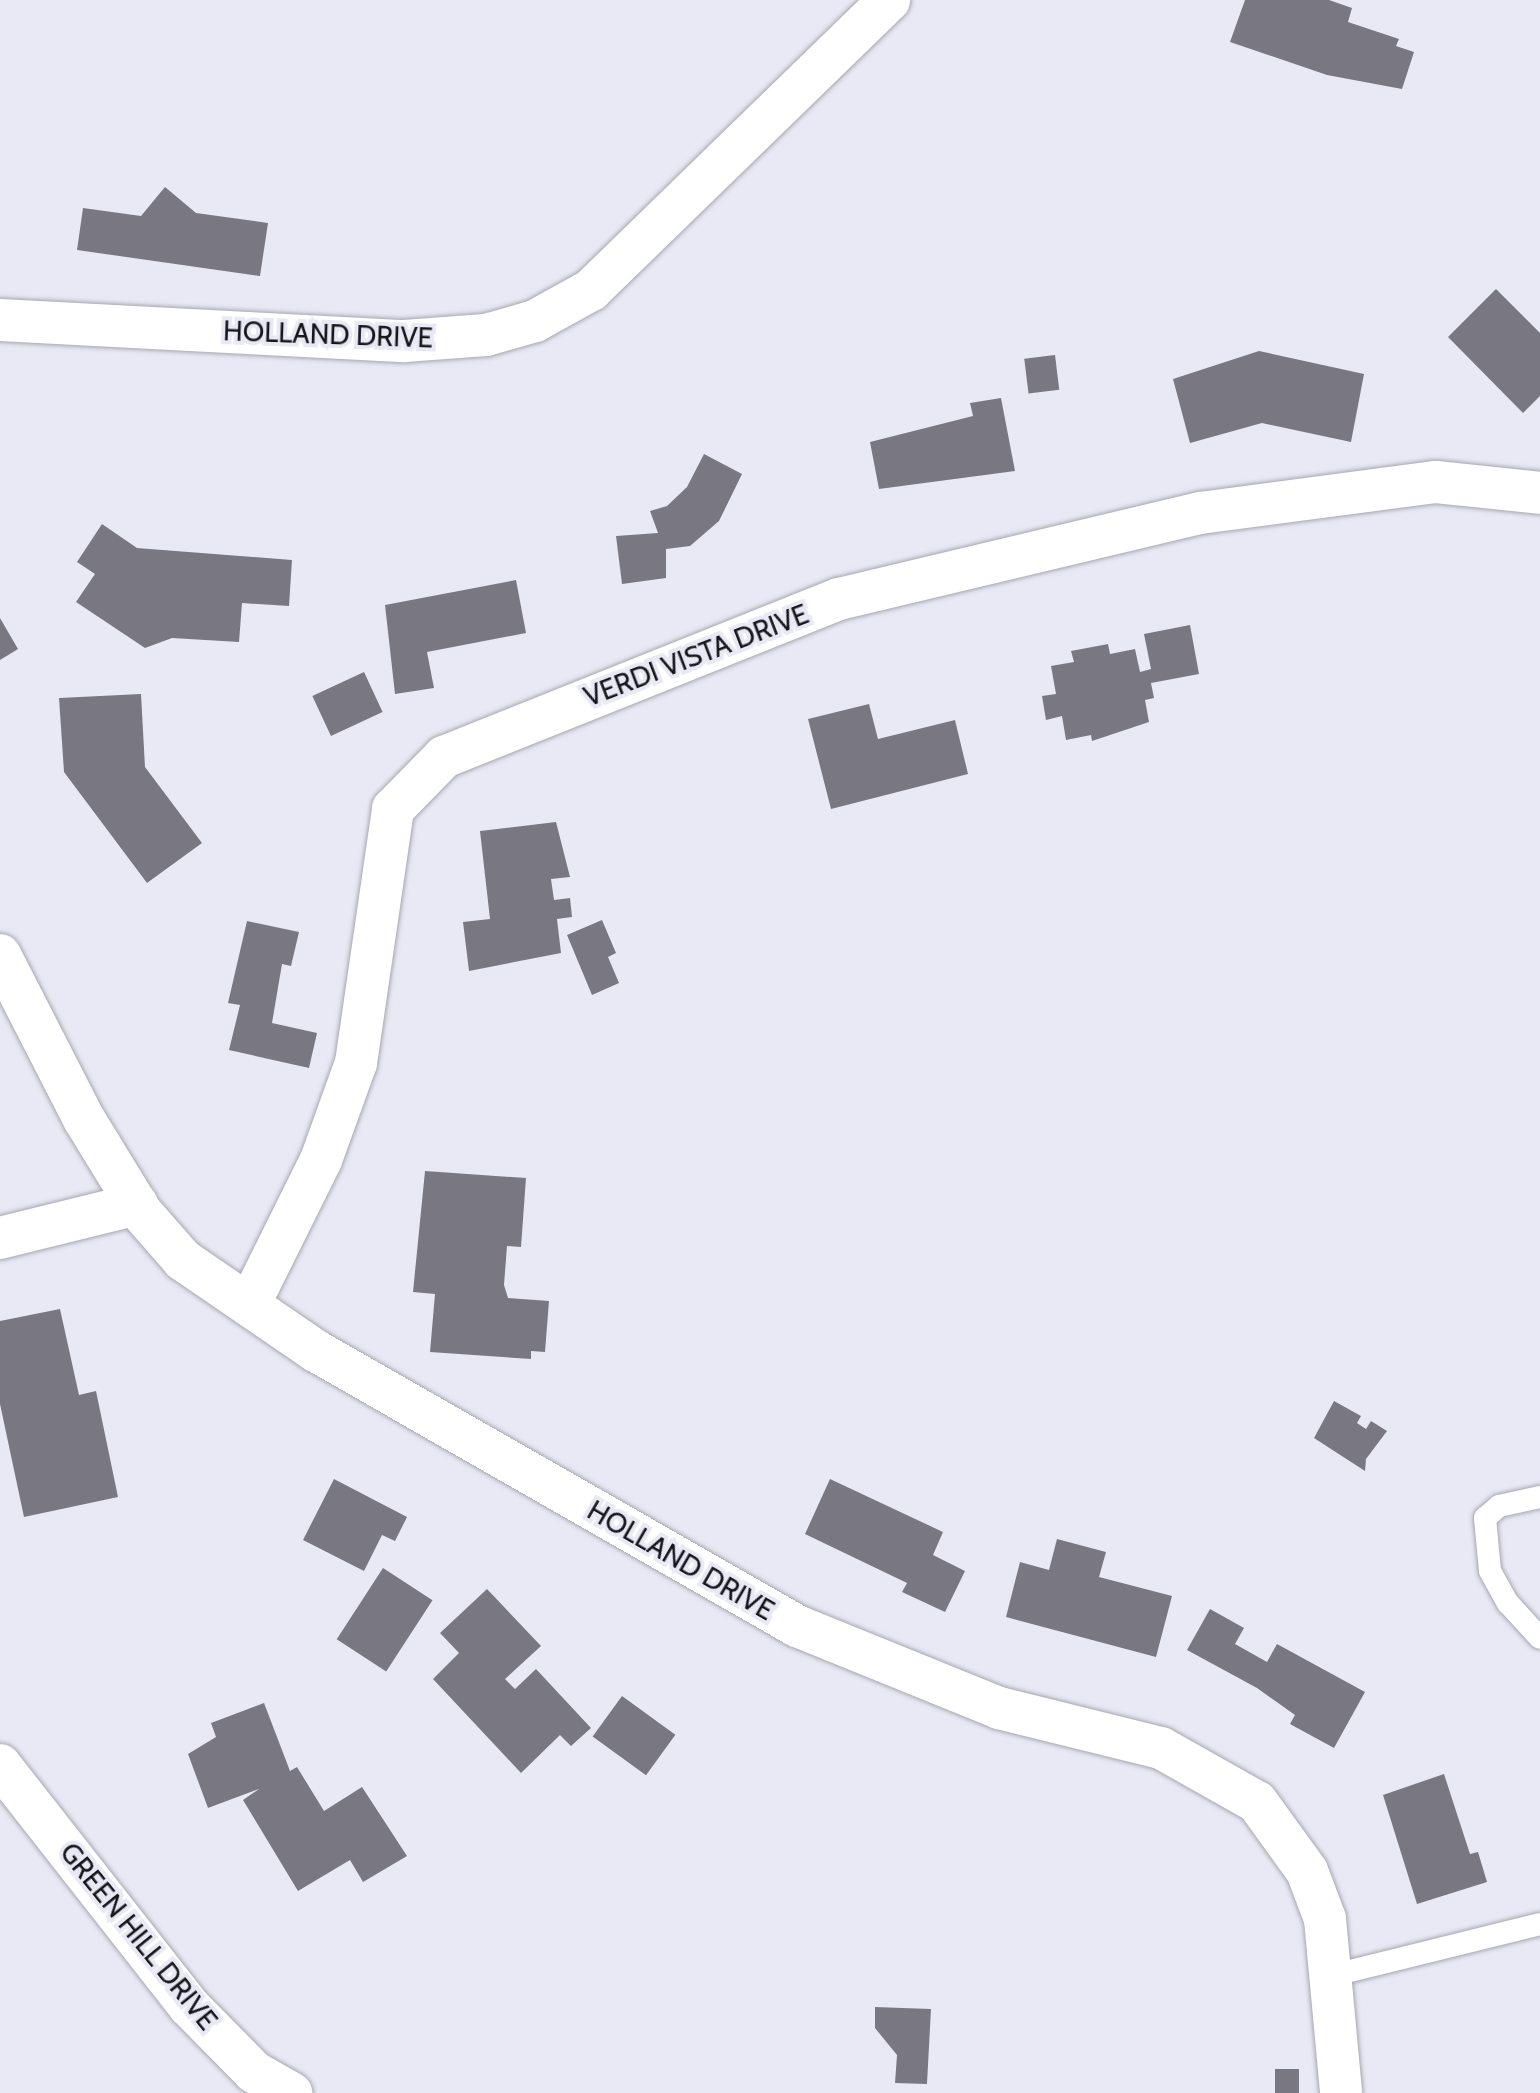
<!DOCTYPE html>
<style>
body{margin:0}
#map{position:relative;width:1540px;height:2093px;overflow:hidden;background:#e9e9f5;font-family:Cabin,sans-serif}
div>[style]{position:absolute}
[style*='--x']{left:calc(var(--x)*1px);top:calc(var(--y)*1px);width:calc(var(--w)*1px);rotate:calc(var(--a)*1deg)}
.building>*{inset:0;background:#797882;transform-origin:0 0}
.roads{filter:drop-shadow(0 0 2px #a7a7b2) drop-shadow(0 0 2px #a7a7b2)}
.service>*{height:22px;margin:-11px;padding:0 11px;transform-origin:11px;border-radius:11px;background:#fff}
.minor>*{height:42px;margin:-21px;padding:0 21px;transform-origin:21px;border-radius:21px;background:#fff}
span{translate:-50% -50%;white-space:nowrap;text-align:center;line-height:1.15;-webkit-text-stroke:8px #e9e9f5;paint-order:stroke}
.street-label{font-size:28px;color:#161519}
</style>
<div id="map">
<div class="building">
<i style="clip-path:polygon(1245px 0,1329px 0,1352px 8px,1348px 22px,1399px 39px,1396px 46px,1414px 52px,1402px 89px,1327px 75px,1230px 42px)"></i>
<i style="clip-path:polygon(165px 187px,196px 213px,268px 223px,260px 276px,77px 250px,83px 208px,141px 216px)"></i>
<i style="clip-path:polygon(1496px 289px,1540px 333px,1540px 396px,1523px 413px,1448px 337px)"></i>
<i style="clip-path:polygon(1259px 351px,1364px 374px,1351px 442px,1262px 423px,1190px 443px,1173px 379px)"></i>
<i style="left:1055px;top:355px;width:35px;height:31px;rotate:83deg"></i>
<i style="clip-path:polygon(1001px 398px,1015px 471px,879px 489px,870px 442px,973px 416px,970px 403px)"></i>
<i style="clip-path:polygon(704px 454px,742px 474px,719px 521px,690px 546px,666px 549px,666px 578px,622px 584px,616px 536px,658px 533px,650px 511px,667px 506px,687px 487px)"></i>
<i style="clip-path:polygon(102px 524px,137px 548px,292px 560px,289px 606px,242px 603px,239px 642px,172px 638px,145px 648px,76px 602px,95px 574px,77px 562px)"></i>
<i style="clip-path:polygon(516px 580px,526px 633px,427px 652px,434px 688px,395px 694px,385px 605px)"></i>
<i style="clip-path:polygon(0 618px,18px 649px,0 660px)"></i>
<i style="clip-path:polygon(1190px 625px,1199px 674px,1151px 683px,1154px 698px,1145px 700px,1149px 722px,1092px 741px,1091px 735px,1066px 740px,1062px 716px,1046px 720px,1042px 696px,1056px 694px,1051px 666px,1074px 662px,1071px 651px,1108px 644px,1110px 654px,1135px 649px,1140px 672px,1151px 669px,1144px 634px)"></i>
<i style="left:364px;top:672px;width:44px;height:57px;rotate:65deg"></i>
<i style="clip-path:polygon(141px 694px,145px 767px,202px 843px,147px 883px,64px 772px,59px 698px)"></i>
<i style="clip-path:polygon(869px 704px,878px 739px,955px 720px,968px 774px,831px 809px,808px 719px)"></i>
<i style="clip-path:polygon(556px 822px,570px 877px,551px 879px,554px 900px,570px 898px,572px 917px,557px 919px,561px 953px,469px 971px,463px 922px,490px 919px,480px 831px)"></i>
<i style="clip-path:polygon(602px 920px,616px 953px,608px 957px,619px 983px,592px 995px,567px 935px)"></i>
<i style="clip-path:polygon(247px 921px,299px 932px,291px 966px,282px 964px,272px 1023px,317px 1033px,309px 1068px,229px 1050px,240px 1005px,228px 1003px)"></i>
<i style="clip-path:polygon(425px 1171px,526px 1178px,521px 1247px,507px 1246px,504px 1285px,508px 1298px,549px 1301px,545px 1352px,531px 1351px,531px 1359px,430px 1352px,435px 1294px,413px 1292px)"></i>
<i style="clip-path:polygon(60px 1309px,79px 1395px,96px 1391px,118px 1497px,24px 1517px,0 1404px,0 1321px)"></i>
<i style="clip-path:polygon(1334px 1401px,1361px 1416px,1357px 1423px,1366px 1429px,1371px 1421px,1387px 1431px,1366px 1459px,1365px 1471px,1314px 1438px)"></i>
<i style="clip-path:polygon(334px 1479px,407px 1517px,395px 1541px,382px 1535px,364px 1571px,303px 1540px)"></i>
<i style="clip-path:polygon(830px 1479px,943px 1532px,933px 1555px,965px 1571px,945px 1612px,902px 1592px,907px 1583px,805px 1534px)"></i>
<i style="clip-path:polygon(1057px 1539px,1106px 1552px,1099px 1577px,1172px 1596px,1156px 1657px,1006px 1617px,1020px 1562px,1049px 1570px)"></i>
<i style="left:383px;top:1568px;width:59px;height:85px;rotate:33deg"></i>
<i style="clip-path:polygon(487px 1589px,541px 1646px,505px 1679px,515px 1689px,536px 1669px,591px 1728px,571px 1746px,560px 1735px,521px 1773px,433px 1679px,459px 1653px,440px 1633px)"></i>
<i style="clip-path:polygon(1210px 1609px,1244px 1628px,1235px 1644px,1267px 1662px,1277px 1644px,1365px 1692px,1334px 1748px,1290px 1724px,1295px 1715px,1257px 1688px,1187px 1650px)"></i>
<i style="left:622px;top:1696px;width:66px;height:50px;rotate:36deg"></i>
<i style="clip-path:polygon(264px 1703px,290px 1771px,297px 1767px,324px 1811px,362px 1787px,407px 1856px,363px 1882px,350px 1860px,298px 1891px,243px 1800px,259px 1789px,208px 1808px,188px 1754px,216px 1737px,211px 1723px)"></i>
<i style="clip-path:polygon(1444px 1774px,1470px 1854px,1478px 1852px,1487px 1882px,1417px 1904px,1383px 1795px)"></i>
<i style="clip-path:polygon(875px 2007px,931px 2009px,927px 2084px,895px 2083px,897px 2055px,875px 2028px)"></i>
<i style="left:1275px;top:2069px;width:24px;height:24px"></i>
</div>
<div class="roads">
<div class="service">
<i style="--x:1540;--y:1497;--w:42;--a:167.6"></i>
<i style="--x:1499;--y:1506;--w:18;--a:139"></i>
<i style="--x:1485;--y:1518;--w:53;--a:84.6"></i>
<i style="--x:1490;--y:1571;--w:37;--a:61"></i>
<i style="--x:1508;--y:1603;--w:47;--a:47.6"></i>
<i style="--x:1330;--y:1976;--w:216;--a:-13.9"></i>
</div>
<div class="minor">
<i style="--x:0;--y:320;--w:405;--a:3"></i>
<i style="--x:404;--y:341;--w:82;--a:-4.2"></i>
<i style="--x:486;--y:335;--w:51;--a:-15.9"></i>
<i style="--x:535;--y:321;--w:64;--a:-29"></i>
<i style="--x:591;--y:290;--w:416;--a:-44.2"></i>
<i style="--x:0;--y:955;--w:184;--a:62.9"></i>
<i style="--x:84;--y:1119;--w:109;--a:58.5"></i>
<i style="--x:141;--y:1212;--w:64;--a:48.8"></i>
<i style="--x:183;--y:1260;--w:161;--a:34.4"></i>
<i style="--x:316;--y:1351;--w:554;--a:29.76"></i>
<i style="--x:797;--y:1626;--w:218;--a:22.1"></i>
<i style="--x:999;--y:1708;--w:167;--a:13.9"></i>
<i style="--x:1161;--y:1748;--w:110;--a:29.4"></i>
<i style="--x:1257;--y:1802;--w:85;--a:54.1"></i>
<i style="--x:1307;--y:1871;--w:51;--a:69.4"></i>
<i style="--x:1325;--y:1919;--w:175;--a:84.7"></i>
<i style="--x:0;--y:1238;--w:141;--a:-13.9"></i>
<i style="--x:249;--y:1305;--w:162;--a:-63.6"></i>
<i style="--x:321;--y:1160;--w:103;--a:-70.2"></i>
<i style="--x:356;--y:1063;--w:257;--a:-81.7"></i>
<i style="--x:393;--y:809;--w:73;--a:-45.6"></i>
<i style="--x:444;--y:757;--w:425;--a:-21.8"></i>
<i style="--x:839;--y:599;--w:371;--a:-13.4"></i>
<i style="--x:1200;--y:513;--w:238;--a:-7.5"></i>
<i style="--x:1436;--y:482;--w:105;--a:6"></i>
<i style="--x:0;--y:1765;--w:306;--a:51.9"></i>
<i style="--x:189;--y:2006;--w:93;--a:45.4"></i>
<i style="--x:254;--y:2072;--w:43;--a:29.6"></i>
</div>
</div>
<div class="street-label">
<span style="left:328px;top:334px;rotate:2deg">HOLLAND DRIVE</span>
<span style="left:696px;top:655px;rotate:-21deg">VERDI VISTA DRIVE</span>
<span style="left:681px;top:1560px;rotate:30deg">HOLLAND DRIVE</span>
<span style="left:139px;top:1936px;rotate:51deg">GREEN HILL DRIVE</span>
</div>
</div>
